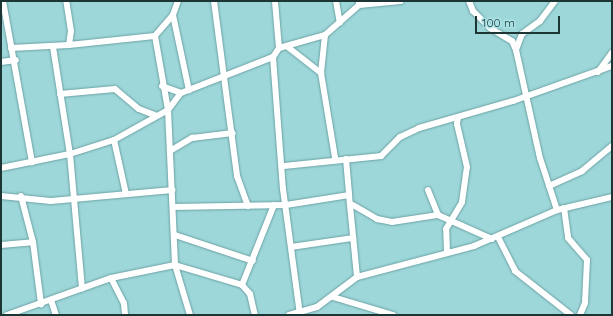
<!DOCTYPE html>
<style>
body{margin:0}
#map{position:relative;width:613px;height:316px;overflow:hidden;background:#9ed7d9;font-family:Quicksand,sans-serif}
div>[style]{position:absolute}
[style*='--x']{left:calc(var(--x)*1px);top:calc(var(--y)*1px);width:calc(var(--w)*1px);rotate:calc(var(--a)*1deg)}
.roads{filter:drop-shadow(0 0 1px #6ba2a5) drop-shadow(0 0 1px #6ba2a5)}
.street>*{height:6px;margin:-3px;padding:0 3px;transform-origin:3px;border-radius:3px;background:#fff}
span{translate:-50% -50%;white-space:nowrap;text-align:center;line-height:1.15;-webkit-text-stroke:3.5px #abe4e6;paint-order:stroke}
.frame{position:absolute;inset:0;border:2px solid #1e3536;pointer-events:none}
.scale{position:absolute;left:475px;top:16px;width:85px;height:18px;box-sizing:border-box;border:2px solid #1e3536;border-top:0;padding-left:5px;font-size:12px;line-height:14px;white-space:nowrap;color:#1e3536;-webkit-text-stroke:3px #abe4e6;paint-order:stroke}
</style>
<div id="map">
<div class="roads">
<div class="street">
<i style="--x:3;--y:1;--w:164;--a:79.8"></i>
<i style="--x:178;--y:1;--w:15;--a:110"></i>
<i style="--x:173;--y:15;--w:28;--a:131"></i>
<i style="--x:155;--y:36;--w:75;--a:80"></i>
<i style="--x:168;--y:110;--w:155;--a:87.4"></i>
<i style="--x:175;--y:265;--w:52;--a:73.3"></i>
<i style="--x:214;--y:1;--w:177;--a:82.5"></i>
<i style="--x:237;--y:176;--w:32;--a:70"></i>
<i style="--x:336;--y:1;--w:22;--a:80"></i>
<i style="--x:469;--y:1;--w:11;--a:68"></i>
<i style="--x:473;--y:11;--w:24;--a:45"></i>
<i style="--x:490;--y:28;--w:26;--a:31"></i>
<i style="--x:512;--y:41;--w:10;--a:66"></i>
<i style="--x:555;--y:1;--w:25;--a:127"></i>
<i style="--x:540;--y:21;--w:22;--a:144"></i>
<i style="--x:522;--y:34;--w:17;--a:111"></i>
<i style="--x:516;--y:50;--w:111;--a:77.5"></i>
<i style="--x:540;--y:158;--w:55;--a:71.9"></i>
<i style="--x:359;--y:5;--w:42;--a:-5.4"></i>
<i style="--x:173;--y:15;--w:77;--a:78"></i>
<i style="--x:325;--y:35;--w:38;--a:96"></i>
<i style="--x:321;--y:73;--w:86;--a:80.6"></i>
<i style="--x:69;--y:45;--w:86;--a:-6"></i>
<i style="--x:53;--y:47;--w:108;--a:81"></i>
<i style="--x:70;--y:154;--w:135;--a:84.9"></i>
<i style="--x:11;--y:48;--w:58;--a:-3"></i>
<i style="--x:69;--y:45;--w:14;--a:-82"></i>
<i style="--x:71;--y:31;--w:30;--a:-99"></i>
<i style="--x:279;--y:48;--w:48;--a:-15.8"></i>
<i style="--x:325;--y:35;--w:45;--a:-41.4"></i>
<i style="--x:359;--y:5;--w:4;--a:-90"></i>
<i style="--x:289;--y:48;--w:41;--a:38"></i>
<i style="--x:273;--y:57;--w:132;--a:85.7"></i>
<i style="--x:283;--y:189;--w:127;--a:82.3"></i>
<i style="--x:1;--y:62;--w:15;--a:-8"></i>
<i style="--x:598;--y:72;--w:24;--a:-54"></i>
<i style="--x:162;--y:86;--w:20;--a:20"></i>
<i style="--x:60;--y:94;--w:55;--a:-5.2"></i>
<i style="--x:115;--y:89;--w:31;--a:40"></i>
<i style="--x:139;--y:109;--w:17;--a:21"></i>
<i style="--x:114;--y:140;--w:55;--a:77.5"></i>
<i style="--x:170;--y:151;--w:26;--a:-31"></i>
<i style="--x:192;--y:138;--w:41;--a:-7"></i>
<i style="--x:346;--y:159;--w:36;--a:85"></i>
<i style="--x:284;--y:166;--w:98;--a:-5.9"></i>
<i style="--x:381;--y:156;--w:27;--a:-45"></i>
<i style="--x:400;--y:137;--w:21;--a:-25"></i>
<i style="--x:419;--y:128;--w:98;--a:-16"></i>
<i style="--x:513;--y:101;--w:105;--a:-19.5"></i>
<i style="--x:1;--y:168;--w:70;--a:-11.5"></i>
<i style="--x:70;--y:154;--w:46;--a:-17.7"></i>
<i style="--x:114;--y:140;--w:62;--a:-29.1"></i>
<i style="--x:168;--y:110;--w:21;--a:-53"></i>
<i style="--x:181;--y:93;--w:99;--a:-21.4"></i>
<i style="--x:273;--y:57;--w:11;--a:-56"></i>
<i style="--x:279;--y:48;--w:47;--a:-94.9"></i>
<i style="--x:549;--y:186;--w:36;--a:-24"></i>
<i style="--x:582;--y:171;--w:39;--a:-40"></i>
<i style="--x:428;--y:190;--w:27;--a:68"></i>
<i style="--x:1;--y:196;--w:50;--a:5.7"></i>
<i style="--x:51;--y:201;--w:122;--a:-5.2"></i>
<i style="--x:21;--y:196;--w:48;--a:75.4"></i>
<i style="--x:33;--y:242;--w:63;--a:82.6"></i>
<i style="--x:353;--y:205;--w:28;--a:30"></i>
<i style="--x:377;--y:219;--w:15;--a:11"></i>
<i style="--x:392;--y:222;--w:47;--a:-8.7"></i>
<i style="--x:438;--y:215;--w:59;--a:24"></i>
<i style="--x:173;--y:207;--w:113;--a:-1"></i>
<i style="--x:286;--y:205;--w:64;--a:-9"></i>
<i style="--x:349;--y:195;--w:82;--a:84.4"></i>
<i style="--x:564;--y:208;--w:30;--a:82"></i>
<i style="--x:568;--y:238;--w:29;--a:49"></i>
<i style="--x:587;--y:260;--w:43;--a:92.7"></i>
<i style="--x:585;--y:303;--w:13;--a:113"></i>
<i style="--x:175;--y:235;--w:82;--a:18.4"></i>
<i style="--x:498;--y:237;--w:38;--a:63"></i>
<i style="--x:515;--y:271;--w:71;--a:38.2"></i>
<i style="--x:1;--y:245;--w:32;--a:-5"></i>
<i style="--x:291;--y:247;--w:63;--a:-8.3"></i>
<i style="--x:447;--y:252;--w:23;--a:-92"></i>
<i style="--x:446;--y:229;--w:31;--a:-59"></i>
<i style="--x:462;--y:202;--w:35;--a:-82"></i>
<i style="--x:467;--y:167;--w:44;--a:-103.1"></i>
<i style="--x:457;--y:124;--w:7;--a:-82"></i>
<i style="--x:111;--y:278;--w:28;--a:63"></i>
<i style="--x:124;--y:303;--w:12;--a:85"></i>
<i style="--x:242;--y:285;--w:86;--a:-68.2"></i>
<i style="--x:333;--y:297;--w:63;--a:16.7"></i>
<i style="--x:51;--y:300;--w:16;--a:72"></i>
<i style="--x:7;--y:315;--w:110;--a:-19.6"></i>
<i style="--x:111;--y:278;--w:65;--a:-11.5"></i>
<i style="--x:175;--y:265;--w:70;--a:16.6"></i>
<i style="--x:242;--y:285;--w:12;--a:48"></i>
<i style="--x:250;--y:294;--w:22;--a:77"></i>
<i style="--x:289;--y:315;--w:29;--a:-16"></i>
<i style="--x:317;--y:307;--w:50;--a:-36.9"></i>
<i style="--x:357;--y:277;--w:121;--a:-14.8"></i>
<i style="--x:474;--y:246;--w:90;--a:-23.4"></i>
<i style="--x:557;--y:210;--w:57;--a:-13.3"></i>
</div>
</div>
<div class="frame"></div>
<div class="scale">100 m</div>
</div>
